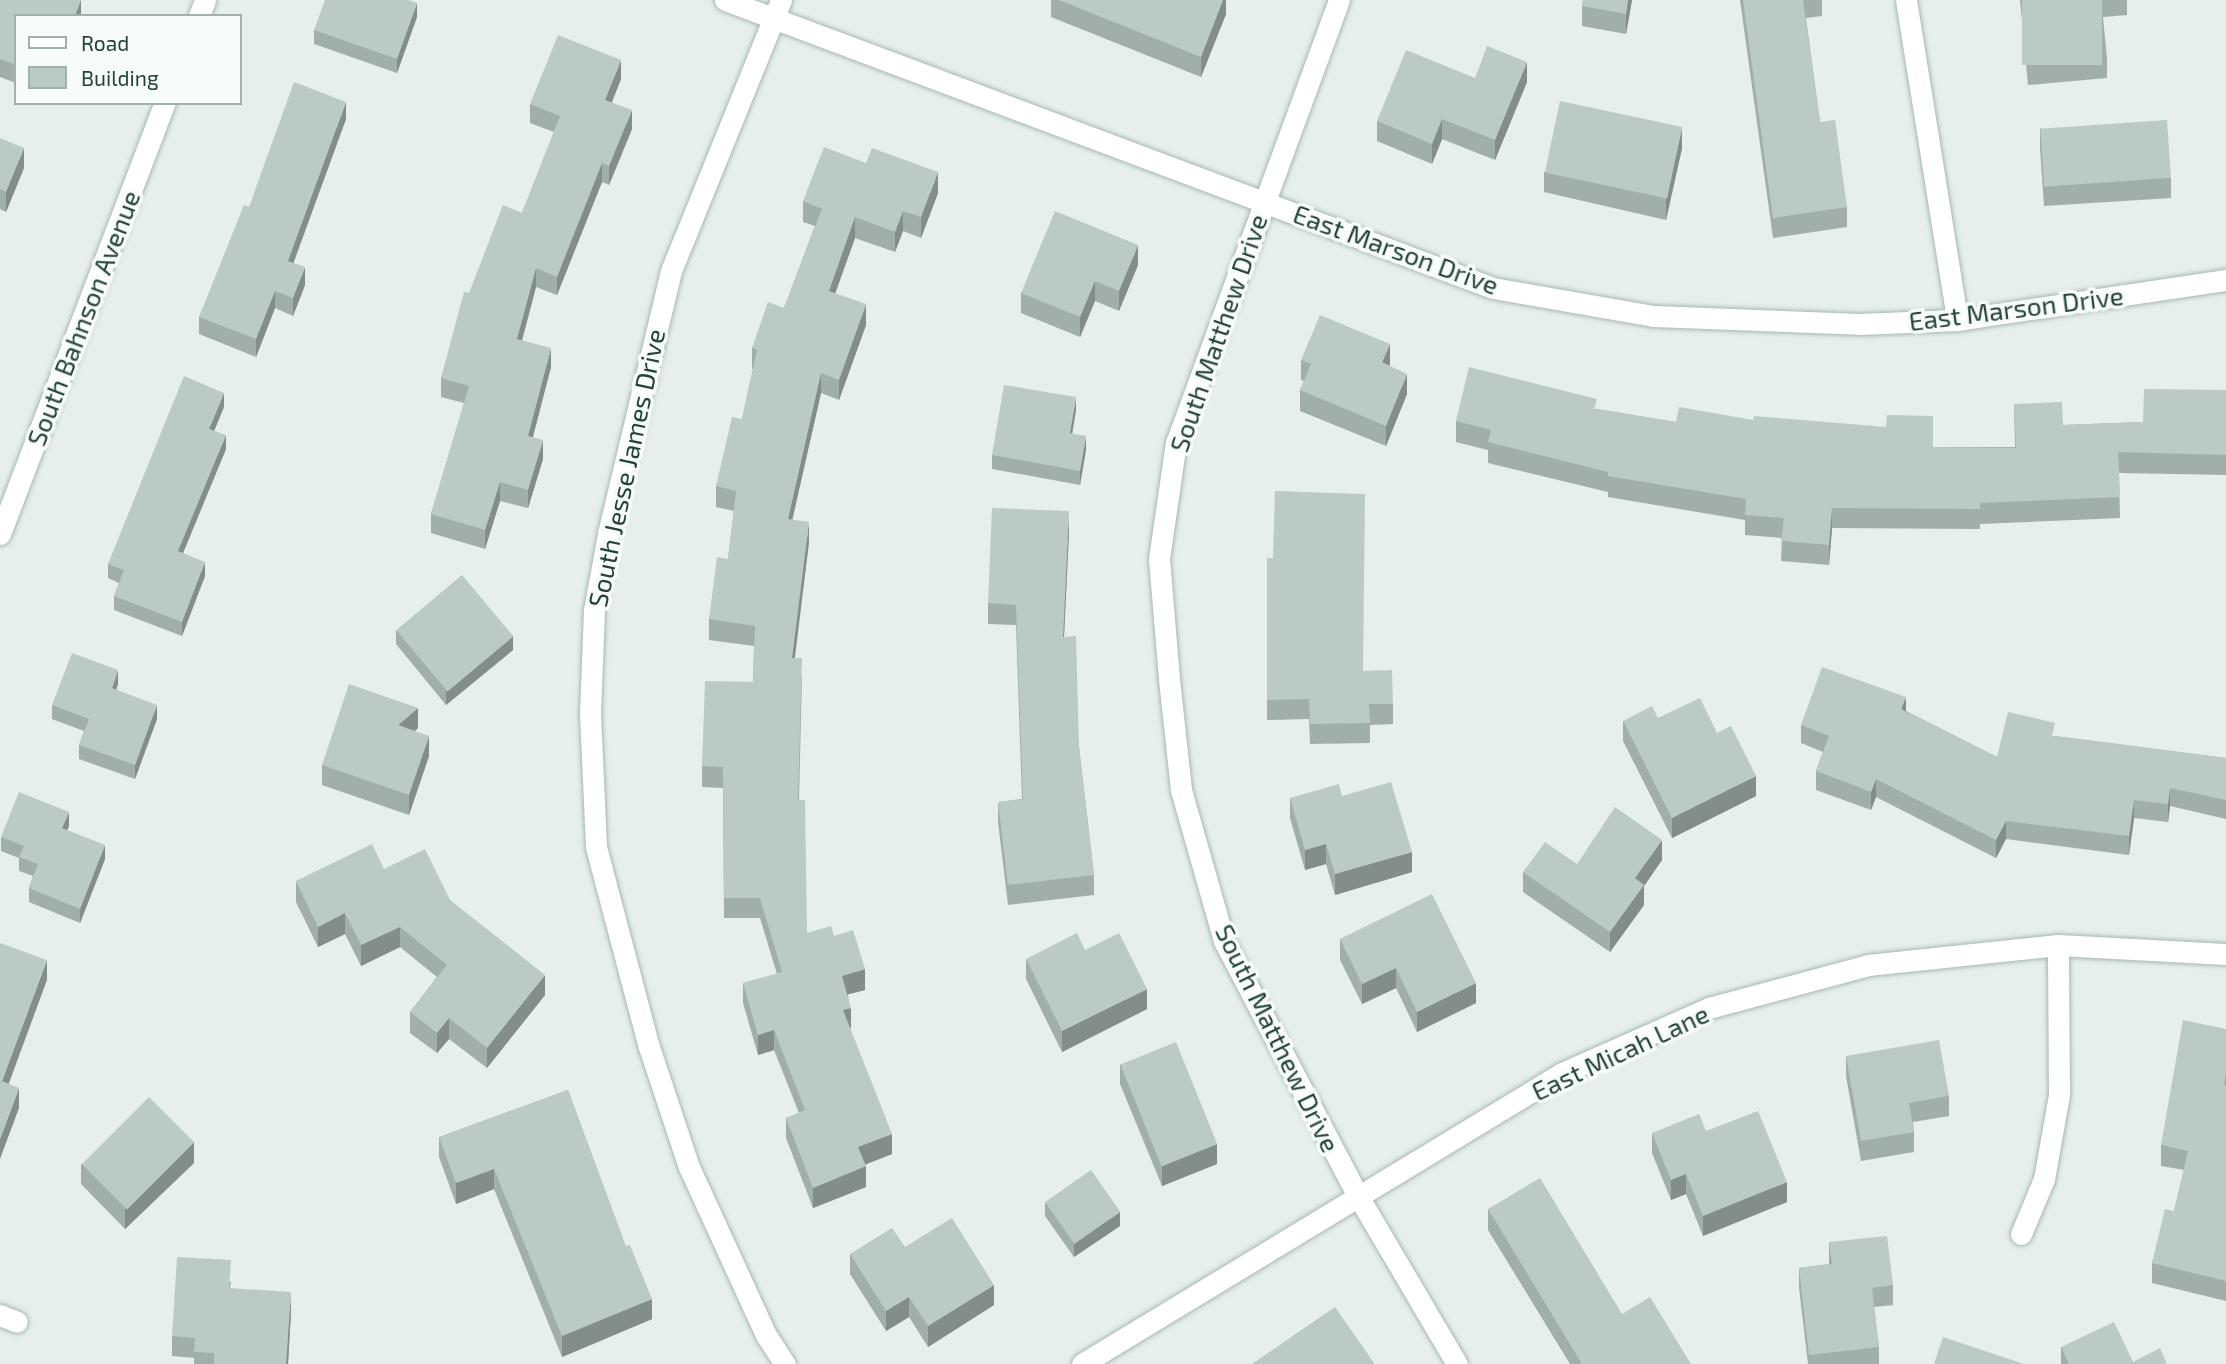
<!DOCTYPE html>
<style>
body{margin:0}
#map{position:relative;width:2226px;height:1364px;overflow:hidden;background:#e6efeb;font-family:"Exo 2",sans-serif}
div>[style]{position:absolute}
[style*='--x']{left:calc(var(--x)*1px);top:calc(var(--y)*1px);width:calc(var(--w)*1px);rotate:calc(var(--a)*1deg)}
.roads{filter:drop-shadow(0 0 2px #a8b8b2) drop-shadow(0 0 2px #a8b8b2)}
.minor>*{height:21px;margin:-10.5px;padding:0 10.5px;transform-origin:10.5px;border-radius:10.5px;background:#fff}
.wall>*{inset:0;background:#a1aea9}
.shaded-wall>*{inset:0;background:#838d89}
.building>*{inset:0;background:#bbcac4;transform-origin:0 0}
span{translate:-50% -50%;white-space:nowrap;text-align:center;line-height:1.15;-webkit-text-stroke:7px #f7fbf9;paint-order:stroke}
.street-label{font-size:26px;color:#24423a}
.legend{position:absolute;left:14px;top:14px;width:228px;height:91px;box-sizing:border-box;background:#f7fbf9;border:2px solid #a3b1ad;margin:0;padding:9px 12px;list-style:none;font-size:21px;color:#24423a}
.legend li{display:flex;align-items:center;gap:14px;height:35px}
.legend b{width:35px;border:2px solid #a3b1ad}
</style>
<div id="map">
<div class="roads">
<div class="minor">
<i style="--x:725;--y:0;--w:820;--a:20.56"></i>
<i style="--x:1493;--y:288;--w:163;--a:9.9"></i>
<i style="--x:1654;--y:316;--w:205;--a:2.2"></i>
<i style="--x:1859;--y:324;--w:98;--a:-2.3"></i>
<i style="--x:1957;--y:320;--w:272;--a:-8.5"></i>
<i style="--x:781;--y:0;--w:292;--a:112.1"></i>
<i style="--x:671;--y:271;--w:270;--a:103.5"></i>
<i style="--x:608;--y:534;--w:77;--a:100.4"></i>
<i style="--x:594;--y:610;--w:104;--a:92.2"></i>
<i style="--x:590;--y:714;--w:133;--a:87.4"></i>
<i style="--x:596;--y:847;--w:207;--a:75.2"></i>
<i style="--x:649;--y:1047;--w:126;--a:71.6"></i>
<i style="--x:689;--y:1167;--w:185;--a:65.4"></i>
<i style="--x:766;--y:1335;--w:35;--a:57"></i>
<i style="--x:1339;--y:0;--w:471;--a:110.2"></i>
<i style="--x:1176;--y:442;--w:118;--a:98.3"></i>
<i style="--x:1159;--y:559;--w:120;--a:85.2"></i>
<i style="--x:1169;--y:679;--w:112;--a:83.8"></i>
<i style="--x:1181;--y:790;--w:157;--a:74.1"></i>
<i style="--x:1224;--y:941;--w:288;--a:62.3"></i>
<i style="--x:1358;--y:1196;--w:195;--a:59.5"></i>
<i style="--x:1906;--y:0;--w:324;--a:80.9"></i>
<i style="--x:199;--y:16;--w:17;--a:-69"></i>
<i style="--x:0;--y:534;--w:462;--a:-69.1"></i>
<i style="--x:2021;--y:1234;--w:60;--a:-67.3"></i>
<i style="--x:2044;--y:1179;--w:85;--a:-79.9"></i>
<i style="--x:2059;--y:1095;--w:150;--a:-90.4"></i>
<i style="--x:0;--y:1315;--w:18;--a:22"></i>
<i style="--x:1082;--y:1364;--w:561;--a:-31.23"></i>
<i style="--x:1562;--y:1073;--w:161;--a:-23.9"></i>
<i style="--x:1709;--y:1008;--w:165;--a:-15.1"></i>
<i style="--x:1868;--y:965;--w:191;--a:-6"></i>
<i style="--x:2058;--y:945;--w:168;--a:3.1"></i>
</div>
</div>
<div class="wall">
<i style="clip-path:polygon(0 0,81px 0,81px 16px,16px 16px,16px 83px,0 77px)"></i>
<i style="clip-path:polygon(1051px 0,1226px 0,1226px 14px,1201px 77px,1051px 17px)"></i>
<i style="clip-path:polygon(1583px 0,1632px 0,1626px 34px,1582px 26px,1582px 6px)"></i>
<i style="clip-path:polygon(1740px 0,1822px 0,1822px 16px,1806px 18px,1820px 122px,1847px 207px,1847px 227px,1773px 238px)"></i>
<i style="clip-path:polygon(2020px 0,2127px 0,2127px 15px,2103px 17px,2107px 58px,2107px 78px,2028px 85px)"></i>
<i style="clip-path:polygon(417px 17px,397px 73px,314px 44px,314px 30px)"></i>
<i style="clip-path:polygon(1475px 78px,1527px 82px,1495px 160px,1442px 139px,1432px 164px,1377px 141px,1377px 121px)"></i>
<i style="clip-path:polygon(621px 79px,612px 102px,632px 129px,609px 185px,602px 182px,557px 295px,536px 287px,522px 341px,551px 367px,533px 437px,543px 459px,528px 508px,500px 501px,485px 549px,431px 533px,431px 514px,464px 403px,441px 397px,441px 378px,469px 293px,522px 213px,554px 132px,530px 123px,530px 104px)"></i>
<i style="clip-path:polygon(346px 119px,293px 263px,305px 285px,293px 316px,275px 308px,256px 357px,199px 334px,199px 317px,249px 207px)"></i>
<i style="clip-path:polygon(2040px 128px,2171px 178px,2171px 198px,2044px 206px,2040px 148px)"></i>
<i style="clip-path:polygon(0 138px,24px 168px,6px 212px,0 209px)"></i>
<i style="clip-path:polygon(1682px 148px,1666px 220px,1544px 192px,1544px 172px)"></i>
<i style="clip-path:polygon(938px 193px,921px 238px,903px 231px,895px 252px,855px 238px,835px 293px,866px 325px,839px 400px,821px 393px,792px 519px,809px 542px,795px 658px,802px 678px,799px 800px,807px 933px,834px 936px,865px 990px,848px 994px,851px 1028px,850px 1028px,892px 1154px,865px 1165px,866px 1187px,813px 1208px,786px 1138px,786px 1118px,799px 1113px,774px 1050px,758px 1055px,743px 1003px,743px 983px,777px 974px,760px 918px,724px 918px,723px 788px,702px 787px,702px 766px,753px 682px,754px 646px,709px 640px,709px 619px,728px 559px,734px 511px,716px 507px,716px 486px,742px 419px,753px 369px,752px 369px,752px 348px,784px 308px,815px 226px,803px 222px,803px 201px)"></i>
<i style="clip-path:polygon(1138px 265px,1119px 311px,1095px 301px,1080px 337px,1021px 313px,1021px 293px)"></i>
<i style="clip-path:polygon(1301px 360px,1390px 364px,1389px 365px,1407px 394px,1386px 446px,1300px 411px,1300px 390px,1304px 381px,1301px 380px)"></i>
<i style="clip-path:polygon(2226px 390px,2226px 475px,2119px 473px,2120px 518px,1980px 524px,1980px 529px,1832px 528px,1829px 565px,1781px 561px,1782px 538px,1745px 535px,1745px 520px,1608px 497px,1608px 492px,1488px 463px,1488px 450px,1456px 442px,1456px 421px,1597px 409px,1676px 422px,1753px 420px,1933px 447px,2015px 447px,2014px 404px,2063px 425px,2143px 422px)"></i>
<i style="clip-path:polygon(224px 407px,214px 431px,226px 449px,183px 553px,205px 576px,182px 636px,114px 610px,114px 596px,119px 583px,108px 578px,108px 564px)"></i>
<i style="clip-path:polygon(1076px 410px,1072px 434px,1086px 450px,1080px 485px,992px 469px,992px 455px)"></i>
<i style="clip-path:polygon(1069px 532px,1064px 637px,1079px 747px,1094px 875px,1094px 895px,1008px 905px,998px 822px,998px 802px,1022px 799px,1016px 625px,988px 624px,988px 603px)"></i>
<i style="clip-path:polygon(1267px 558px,1363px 671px,1393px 704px,1393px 724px,1370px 725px,1370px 743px,1310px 744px,1309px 719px,1267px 720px)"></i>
<i style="clip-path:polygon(396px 630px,513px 650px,446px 705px,396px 644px)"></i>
<i style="clip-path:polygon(118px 684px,116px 690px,157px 719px,135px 779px,79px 759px,79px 745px,84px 731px,52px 719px,52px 705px)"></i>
<i style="clip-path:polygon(1906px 711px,1997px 757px,2055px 736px,2226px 758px,2226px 819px,2170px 806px,2168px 822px,2134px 818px,2129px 855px,2006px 839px,1996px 858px,1876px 797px,1871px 810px,1816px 790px,1816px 771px,1823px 752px,1801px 743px,1801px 725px)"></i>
<i style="clip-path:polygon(1658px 718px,1756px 796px,1672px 838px,1623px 741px,1623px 721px)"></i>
<i style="clip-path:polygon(418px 728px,415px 731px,429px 756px,409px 815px,322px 785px,322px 765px)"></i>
<i style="clip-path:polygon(1342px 796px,1412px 872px,1335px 895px,1326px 864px,1305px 870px,1290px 818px,1290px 798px)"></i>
<i style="clip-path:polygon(69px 826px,67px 830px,105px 859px,80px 923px,29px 902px,29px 888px,33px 876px,19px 871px,19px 858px,1px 851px,1px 837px)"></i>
<i style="clip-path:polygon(1662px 860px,1644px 886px,1644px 905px,1610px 952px,1523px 892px,1523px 872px,1577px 864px)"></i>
<i style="clip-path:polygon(384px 869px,450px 900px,545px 995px,487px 1068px,449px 1039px,437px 1053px,410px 1033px,410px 1012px,437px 977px,400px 947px,361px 966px,345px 934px,318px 947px,296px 902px,296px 881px)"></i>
<i style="clip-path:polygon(1340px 939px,1476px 1003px,1417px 1032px,1396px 988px,1362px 1004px,1340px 960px)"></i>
<i style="clip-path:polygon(1026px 959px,1147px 1009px,1062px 1052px,1026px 979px)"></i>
<i style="clip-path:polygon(2226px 1029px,2226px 1301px,2152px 1283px,2152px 1263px,2174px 1211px,2184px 1170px,2161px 1166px,2161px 1145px)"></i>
<i style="clip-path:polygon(1846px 1056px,1949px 1096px,1949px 1116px,1913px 1122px,1914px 1132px,1914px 1152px,1861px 1161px,1846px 1076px)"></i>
<i style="clip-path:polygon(1120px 1064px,1217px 1164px,1162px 1186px,1120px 1084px)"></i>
<i style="clip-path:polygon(568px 1090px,652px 1319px,562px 1357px,494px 1189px,456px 1204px,439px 1157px,439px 1137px)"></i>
<i style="clip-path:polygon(1706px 1131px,1787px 1202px,1703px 1236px,1686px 1194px,1671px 1200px,1652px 1153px,1652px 1133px)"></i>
<i style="clip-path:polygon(194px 1163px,125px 1229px,81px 1184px,81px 1164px)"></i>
<i style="clip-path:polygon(1045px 1202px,1120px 1226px,1074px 1257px,1045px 1216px)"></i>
<i style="clip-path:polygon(1488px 1209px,1622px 1314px,1691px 1364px,1570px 1364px,1488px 1230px)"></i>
<i style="clip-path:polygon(1829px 1242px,1893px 1285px,1893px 1305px,1874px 1307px,1879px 1347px,1879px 1364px,1808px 1364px,1799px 1288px,1799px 1268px,1829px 1264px)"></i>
<i style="clip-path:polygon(905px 1247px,994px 1305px,928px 1347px,909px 1317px,886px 1331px,850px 1274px,850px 1254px)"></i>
<i style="clip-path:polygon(231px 1281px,230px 1288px,291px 1312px,288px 1364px,194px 1364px,194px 1358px,172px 1356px,172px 1336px)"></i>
<i style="clip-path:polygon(2061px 1347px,2133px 1362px,2167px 1364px,2061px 1364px)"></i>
</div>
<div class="shaded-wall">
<i style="clip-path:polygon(81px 0,81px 16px,75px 16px)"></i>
<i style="clip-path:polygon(1223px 0,1226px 0,1226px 14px,1201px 77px,1201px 57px)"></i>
<i style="clip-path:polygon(1628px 0,1632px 0,1626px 34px,1626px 14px)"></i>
<i style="clip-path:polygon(417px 3px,417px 17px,397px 73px,397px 59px)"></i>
<i style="clip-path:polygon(621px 60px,621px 79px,605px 119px,605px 100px)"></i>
<i style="clip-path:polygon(1527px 62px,1527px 82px,1495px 160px,1495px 140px)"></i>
<i style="clip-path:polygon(346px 102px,346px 119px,288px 278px,288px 261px)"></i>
<i style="clip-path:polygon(632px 110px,632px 129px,609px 185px,609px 166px)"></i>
<i style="clip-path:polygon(1442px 119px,1442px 139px,1432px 164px,1432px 144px)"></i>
<i style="clip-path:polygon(1682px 128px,1682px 148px,1666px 220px,1666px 199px)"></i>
<i style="clip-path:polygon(24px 148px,24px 168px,6px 212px,6px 192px)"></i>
<i style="clip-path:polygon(602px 163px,602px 182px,557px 295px,557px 277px)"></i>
<i style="clip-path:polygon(938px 172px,938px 193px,921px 238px,921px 217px)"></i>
<i style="clip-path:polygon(903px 211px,903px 231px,895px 252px,895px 232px)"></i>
<i style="clip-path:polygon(855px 217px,855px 238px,829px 311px,829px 291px)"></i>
<i style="clip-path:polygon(1138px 245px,1138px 265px,1119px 311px,1119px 291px)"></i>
<i style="clip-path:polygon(305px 267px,305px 285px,293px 316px,293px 298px)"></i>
<i style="clip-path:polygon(536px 268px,536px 287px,517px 358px,517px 339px)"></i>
<i style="clip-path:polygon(1095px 281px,1095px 301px,1080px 337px,1080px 317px)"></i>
<i style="clip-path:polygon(275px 291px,275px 308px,256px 357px,256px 339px)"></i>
<i style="clip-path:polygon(866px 304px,866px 325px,839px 400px,839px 380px)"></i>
<i style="clip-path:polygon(1390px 344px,1390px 364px,1382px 383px,1382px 362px)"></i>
<i style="clip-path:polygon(551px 348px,551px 367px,528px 455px,528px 436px)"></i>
<i style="clip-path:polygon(821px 373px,821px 393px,788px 539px,788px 519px)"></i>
<i style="clip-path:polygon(1407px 374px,1407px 394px,1386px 446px,1386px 426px)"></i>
<i style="clip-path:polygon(224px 393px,224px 407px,209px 443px,209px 429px)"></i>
<i style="clip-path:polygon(1076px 397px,1076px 410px,1070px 447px,1070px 433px)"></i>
<i style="clip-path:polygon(226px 435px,226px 449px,178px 565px,178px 551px)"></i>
<i style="clip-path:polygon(1086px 436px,1086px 450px,1080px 485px,1080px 471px)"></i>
<i style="clip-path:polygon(543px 440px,543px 459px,528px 508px,528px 490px)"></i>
<i style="clip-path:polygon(500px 482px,500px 501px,485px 549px,485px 530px)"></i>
<i style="clip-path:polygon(1832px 508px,1832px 528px,1829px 565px,1829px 545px)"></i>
<i style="clip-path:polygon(1069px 511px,1069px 532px,1063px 657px,1063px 637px)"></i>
<i style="clip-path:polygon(809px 522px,809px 542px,792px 678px,792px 658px)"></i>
<i style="clip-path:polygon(205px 562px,205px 576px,182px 636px,182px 622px)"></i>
<i style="clip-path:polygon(513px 636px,513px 650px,446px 705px,446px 691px)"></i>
<i style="clip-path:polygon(118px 670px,118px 684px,112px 702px,112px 688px)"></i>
<i style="clip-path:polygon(1906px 697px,1906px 716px,1901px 709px)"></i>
<i style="clip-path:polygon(157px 705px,157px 719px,135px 779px,135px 765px)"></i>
<i style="clip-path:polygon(418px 708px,418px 728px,398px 745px,398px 725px)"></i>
<i style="clip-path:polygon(429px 736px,429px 756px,409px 815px,409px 795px)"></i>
<i style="clip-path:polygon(1756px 776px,1756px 796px,1672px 838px,1672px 818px)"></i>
<i style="clip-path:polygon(1876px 779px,1876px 797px,1871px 810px,1871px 792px)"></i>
<i style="clip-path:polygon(2170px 788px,2170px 806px,2168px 822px,2168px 804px)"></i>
<i style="clip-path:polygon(2134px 800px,2134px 818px,2129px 855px,2129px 836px)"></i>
<i style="clip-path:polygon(69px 812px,69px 826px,62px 842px,62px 828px)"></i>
<i style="clip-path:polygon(2006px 821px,2006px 839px,1996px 858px,1996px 840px)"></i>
<i style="clip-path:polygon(1662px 840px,1662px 860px,1644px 886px,1644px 905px,1610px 952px,1610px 932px,1635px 878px)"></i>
<i style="clip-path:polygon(1326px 844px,1326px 864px,1305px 870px,1305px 850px)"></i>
<i style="clip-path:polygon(105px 845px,105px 859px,80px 923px,80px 909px)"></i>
<i style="clip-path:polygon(1412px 852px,1412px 872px,1335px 895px,1335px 874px)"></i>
<i style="clip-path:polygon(345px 913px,345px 934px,318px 947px,318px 927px)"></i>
<i style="clip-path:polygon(400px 927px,400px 947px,361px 966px,361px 945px)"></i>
<i style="clip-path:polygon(47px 960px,47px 980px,2px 1102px,2px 1081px)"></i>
<i style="clip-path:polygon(1396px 968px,1396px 988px,1362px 1004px,1362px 984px)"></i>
<i style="clip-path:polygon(865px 969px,865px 990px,842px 996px,842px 976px)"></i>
<i style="clip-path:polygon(545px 975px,545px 995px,487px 1068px,487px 1048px)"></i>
<i style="clip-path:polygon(1476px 983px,1476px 1003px,1417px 1032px,1417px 1012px)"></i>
<i style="clip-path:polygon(1147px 989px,1147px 1009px,1062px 1052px,1062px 1031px)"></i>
<i style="clip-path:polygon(851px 1008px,851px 1028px,843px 1030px,843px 1010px)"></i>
<i style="clip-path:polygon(449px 1018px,449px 1039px,437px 1053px,437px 1033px)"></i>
<i style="clip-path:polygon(774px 1030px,774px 1050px,758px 1055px,758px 1035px)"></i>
<i style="clip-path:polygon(19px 1088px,19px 1108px,0 1159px,0 1139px)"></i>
<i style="clip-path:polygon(892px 1134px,892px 1154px,858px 1167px,858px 1147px)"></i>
<i style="clip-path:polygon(194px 1142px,194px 1163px,125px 1229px,125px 1209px)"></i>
<i style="clip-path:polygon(1217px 1144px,1217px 1164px,1162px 1186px,1162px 1166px)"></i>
<i style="clip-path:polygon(866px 1166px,866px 1187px,813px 1208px,813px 1188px)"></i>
<i style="clip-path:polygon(494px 1169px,494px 1189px,456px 1204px,456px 1183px)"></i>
<i style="clip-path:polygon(1686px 1174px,1686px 1194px,1671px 1200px,1671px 1180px)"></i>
<i style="clip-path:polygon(1787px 1182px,1787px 1202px,1703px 1236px,1703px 1216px)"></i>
<i style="clip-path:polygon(1120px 1212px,1120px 1226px,1074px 1257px,1074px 1243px)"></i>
<i style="clip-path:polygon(994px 1285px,994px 1305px,928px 1347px,928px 1326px)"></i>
<i style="clip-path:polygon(291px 1292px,291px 1312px,288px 1364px,286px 1364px)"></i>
<i style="clip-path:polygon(909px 1297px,909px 1317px,886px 1331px,886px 1311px)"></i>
<i style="clip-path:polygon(652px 1299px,652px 1319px,562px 1357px,562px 1336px)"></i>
</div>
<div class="building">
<i style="clip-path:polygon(0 0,81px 0,75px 16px,16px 16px,16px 65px,0 59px)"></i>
<i style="clip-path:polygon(325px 0,408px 0,417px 3px,397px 59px,314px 30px)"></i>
<i style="clip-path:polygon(1059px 0,1223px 0,1201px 57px)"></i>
<i style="clip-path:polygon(1583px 0,1628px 0,1626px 14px,1582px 6px)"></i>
<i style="clip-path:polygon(1743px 0,1803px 0,1820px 122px,1835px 120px,1847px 207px,1773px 218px)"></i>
<i style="left:2022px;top:0;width:80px;height:65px"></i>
<i style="clip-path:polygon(558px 35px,621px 60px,605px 100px,632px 110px,609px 166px,602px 163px,557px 277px,536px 268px,517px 339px,551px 348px,528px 436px,543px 440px,528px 490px,500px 482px,485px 530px,431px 514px,469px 386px,441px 378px,464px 292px,469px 293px,503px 205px,522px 213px,560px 116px,530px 104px)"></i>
<i style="clip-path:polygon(1487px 46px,1527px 62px,1495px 140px,1442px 119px,1432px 144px,1377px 121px,1406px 50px,1475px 78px)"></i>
<i style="clip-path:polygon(294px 82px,346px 102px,288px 261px,305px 267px,293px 298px,275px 291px,256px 339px,199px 317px,244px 205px,249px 207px)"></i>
<i style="left:1560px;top:101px;width:125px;height:73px;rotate:12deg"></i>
<i style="left:2167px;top:120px;width:58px;height:127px;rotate:86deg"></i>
<i style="clip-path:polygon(0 138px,24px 148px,6px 192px,0 189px)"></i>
<i style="clip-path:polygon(824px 147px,866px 163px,872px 148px,938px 172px,921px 217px,903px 211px,895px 232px,855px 217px,829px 291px,866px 304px,839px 380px,821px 373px,788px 519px,809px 522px,792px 658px,802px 658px,798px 800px,805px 800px,807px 933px,831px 926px,834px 936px,853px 930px,865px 969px,842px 976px,851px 1008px,843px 1010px,892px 1134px,858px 1147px,866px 1166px,813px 1188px,786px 1118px,805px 1110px,774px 1030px,758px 1035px,743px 983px,782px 972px,760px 898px,724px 898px,723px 767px,702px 766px,705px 681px,753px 682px,755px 626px,709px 619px,717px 557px,728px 559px,736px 491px,716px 486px,732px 417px,742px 419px,757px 350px,752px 348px,768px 302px,784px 308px,822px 209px,803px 201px)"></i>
<i style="clip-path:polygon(1055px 211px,1138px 245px,1119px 291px,1095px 281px,1080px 317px,1021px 293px)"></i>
<i style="clip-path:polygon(1320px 315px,1390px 344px,1382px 362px,1407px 374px,1386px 426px,1300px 390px,1311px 364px,1301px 360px)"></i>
<i style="clip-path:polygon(1469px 367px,1597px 399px,1594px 409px,1676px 422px,1679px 407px,1753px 420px,1754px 416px,1886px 427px,1887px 415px,1933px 416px,1933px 447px,2016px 448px,2014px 404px,2062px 402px,2063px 425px,2143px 422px,2144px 389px,2226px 390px,2226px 455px,2118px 452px,2120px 497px,1980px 503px,1980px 509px,1832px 508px,1829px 545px,1781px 541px,1784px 518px,1745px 515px,1746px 499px,1608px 476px,1608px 472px,1488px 442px,1491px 430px,1456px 421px)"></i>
<i style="clip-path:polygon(184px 376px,224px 393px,209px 429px,226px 435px,178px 551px,205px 562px,182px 622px,114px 596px,124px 570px,108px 564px)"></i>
<i style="clip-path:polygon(1004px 385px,1076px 397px,1070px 433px,1086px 436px,1080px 471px,992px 455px)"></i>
<i style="clip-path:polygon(1275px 491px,1365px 494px,1363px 671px,1392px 670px,1393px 704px,1369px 704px,1370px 723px,1310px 724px,1309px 699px,1267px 700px,1267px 558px,1273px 558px)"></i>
<i style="clip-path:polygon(992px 508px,1069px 511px,1063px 637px,1076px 636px,1079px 747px,1094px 875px,1008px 885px,998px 802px,1023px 799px,1016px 605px,988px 603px)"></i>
<i style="left:462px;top:575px;width:80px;height:86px;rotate:50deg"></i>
<i style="clip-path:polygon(72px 653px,118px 670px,112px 688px,157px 705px,135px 765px,79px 745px,89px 719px,52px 705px)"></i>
<i style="clip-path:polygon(1822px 667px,1906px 697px,1901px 709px,1997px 757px,2008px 712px,2055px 723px,2052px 736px,2226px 758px,2226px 800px,2170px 788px,2168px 804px,2134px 800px,2129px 836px,2006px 821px,1996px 840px,1876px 779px,1871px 792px,1816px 771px,1829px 736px,1801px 725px)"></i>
<i style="clip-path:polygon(349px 684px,418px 708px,398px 725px,429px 736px,409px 795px,322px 765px)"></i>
<i style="clip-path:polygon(1700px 698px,1717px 733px,1731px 726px,1756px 776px,1672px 818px,1623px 721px,1652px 706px,1658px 718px)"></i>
<i style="clip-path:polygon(1391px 782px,1412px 852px,1335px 874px,1326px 844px,1305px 850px,1290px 798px,1339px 784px,1342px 796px)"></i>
<i style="clip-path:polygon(19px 792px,69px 812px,62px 828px,105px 845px,80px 909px,29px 888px,38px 864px,19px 857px,24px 846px,1px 837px)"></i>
<i style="clip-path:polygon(1615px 807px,1662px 840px,1635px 878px,1644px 885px,1610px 932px,1523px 872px,1545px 842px,1577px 864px)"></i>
<i style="clip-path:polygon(372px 844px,384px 869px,425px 849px,450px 900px,545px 975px,487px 1048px,449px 1018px,437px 1033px,410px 1012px,447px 965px,400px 927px,361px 945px,345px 913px,318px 927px,296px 881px)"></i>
<i style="clip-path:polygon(1432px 894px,1476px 983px,1417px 1012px,1396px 968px,1362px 984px,1340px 939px)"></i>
<i style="clip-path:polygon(1077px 933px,1085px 950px,1119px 933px,1147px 989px,1062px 1031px,1026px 959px)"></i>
<i style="clip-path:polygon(0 943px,47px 960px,2px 1081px,19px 1088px,0 1139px)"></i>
<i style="clip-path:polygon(2183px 1020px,2226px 1029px,2226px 1072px,2224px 1085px,2226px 1085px,2226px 1281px,2152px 1263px,2165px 1209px,2174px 1211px,2188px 1151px,2161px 1145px)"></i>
<i style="clip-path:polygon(1939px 1040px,1949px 1096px,1909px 1103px,1914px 1132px,1861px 1141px,1846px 1056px)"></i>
<i style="left:1176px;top:1042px;width:110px;height:60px;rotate:68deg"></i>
<i style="clip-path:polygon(568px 1090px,626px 1246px,630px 1245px,652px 1299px,562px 1336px,494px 1169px,456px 1183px,439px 1137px)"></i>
<i style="left:149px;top:1097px;width:64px;height:95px;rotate:45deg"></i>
<i style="clip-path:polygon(1758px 1111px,1787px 1182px,1703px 1216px,1686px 1174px,1671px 1180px,1652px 1133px,1699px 1114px,1706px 1131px)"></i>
<i style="left:1091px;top:1170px;width:51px;height:56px;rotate:55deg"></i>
<i style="clip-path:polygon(1540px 1178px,1622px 1314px,1650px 1297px,1691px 1364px,1582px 1364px,1488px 1209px)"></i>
<i style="clip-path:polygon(952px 1218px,994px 1285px,928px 1326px,909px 1297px,886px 1311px,850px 1254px,892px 1228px,905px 1247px)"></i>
<i style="clip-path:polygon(1887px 1236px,1893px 1285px,1872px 1288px,1879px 1347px,1809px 1355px,1799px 1268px,1832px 1264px,1829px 1242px)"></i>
<i style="clip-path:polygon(177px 1257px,231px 1260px,229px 1288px,291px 1292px,286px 1364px,214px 1364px,214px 1353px,194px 1352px,195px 1338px,172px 1336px)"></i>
<i style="clip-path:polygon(1335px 1307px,1374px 1363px,1373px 1364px,1252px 1364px)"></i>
<i style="clip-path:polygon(2114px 1322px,2133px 1362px,2160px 1348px,2167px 1364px,2069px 1364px,2061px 1347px)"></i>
<i style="clip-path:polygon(1943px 1337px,2024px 1364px,1934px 1364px)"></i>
</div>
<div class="street-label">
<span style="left:1396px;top:249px;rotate:20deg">East Marson Drive</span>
<span style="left:2016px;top:308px;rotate:-7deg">East Marson Drive</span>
<span style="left:83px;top:318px;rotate:-69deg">South Bahnson Avenue</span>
<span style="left:1218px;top:333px;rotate:-71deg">South Matthew Drive</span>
<span style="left:626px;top:468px;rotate:-78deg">South Jesse James Drive</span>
<span style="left:1278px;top:1038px;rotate:64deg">South Matthew Drive</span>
<span style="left:1620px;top:1052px;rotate:-25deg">East Micah Lane</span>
</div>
<ul class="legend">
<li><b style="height:9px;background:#fff"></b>Road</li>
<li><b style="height:19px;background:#bbcac4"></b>Building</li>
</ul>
</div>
